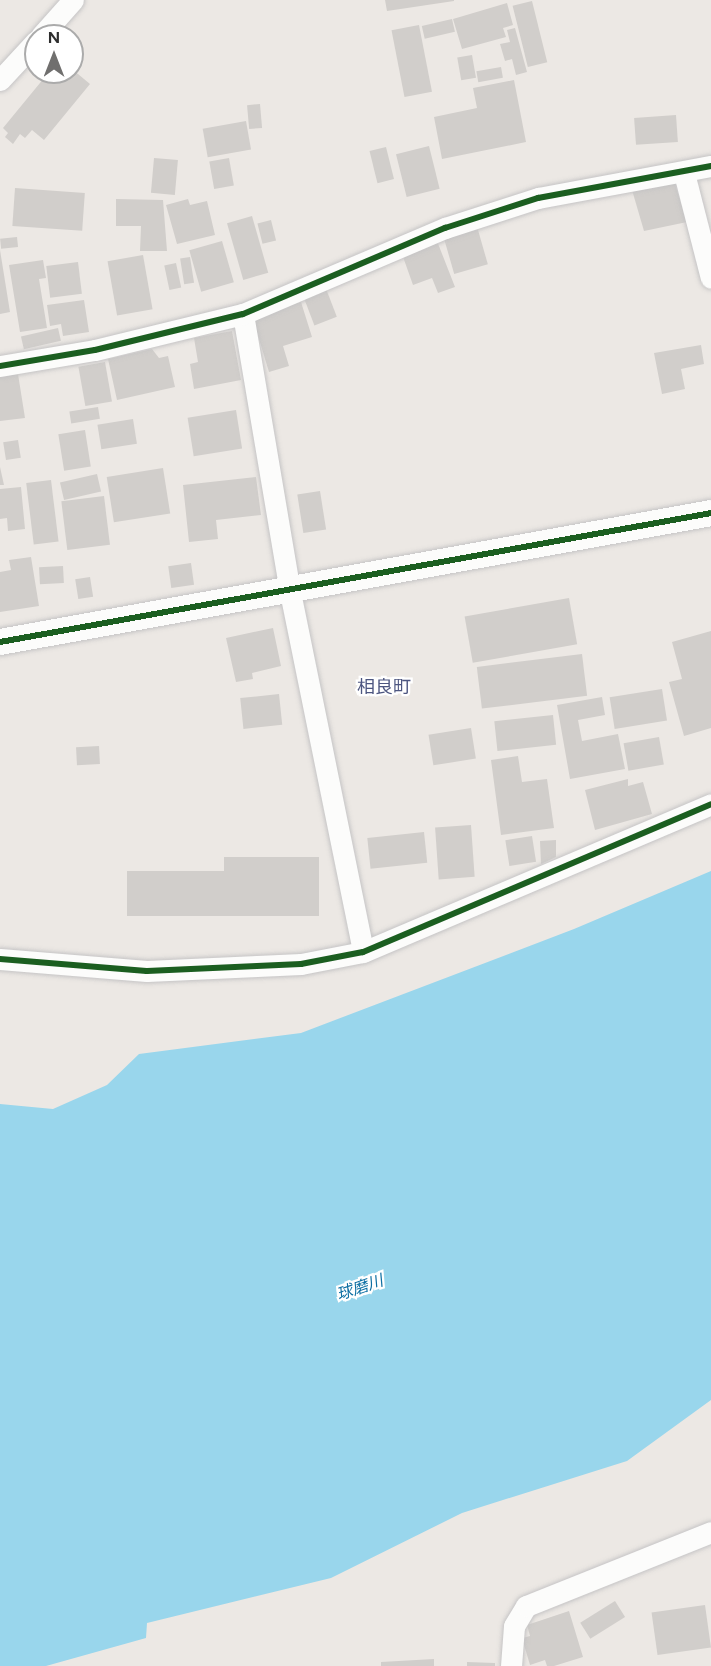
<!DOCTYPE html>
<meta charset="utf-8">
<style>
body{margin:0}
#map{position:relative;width:711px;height:1666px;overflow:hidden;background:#ece8e4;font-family:Figtree,"Noto Sans JP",sans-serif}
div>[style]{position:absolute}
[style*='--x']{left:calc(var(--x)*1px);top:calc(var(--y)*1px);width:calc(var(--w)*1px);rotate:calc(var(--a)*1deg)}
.water>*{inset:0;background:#99d6ec}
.building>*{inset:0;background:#d1cecb;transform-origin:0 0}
.roads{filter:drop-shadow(0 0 2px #c5c4c5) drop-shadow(0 0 2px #c5c4c5)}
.minor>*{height:21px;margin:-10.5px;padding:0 10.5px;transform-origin:10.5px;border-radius:10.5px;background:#fcfcfb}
.tertiary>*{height:26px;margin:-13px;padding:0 13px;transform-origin:13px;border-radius:13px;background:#fcfcfb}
.cycleway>*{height:6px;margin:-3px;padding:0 3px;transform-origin:3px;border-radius:3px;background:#1b5e20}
span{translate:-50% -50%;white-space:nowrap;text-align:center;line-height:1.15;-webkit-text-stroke:4.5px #fff;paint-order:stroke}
.water-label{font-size:16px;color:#0d6fa3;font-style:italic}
.quarter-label{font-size:18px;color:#4d5680}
.north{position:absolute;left:24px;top:24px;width:60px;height:60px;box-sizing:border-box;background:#fff;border:2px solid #ababab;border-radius:50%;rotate:0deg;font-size:16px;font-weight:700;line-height:24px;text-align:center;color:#2e2e2e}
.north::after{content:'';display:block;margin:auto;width:21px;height:27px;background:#706f6e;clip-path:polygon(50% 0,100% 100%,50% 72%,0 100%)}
</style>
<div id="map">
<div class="water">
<i style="clip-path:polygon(711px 871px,711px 1400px,627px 1461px,462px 1513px,331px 1578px,147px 1623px,146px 1638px,46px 1666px,0 1666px,0 1104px,53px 1109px,107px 1085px,139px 1054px,301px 1033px,574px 929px)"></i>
</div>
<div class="building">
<i style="clip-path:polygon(385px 0,454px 0,454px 1px,387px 11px)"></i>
<i style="left:532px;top:1px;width:63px;height:20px;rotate:76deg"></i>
<i style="clip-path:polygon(507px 3px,513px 25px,503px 28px,506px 37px,462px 49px,453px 19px)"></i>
<i style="left:452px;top:19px;width:13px;height:31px;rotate:77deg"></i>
<i style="left:419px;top:25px;width:68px;height:28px;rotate:79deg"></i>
<i style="clip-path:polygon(515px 28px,527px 72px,516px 75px,512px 59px,505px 61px,500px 44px,510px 42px,507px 30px)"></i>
<i style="left:472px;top:55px;width:23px;height:15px;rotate:80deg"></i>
<i style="left:501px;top:67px;width:11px;height:25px;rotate:80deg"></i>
<i style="clip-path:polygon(72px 69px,90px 84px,44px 140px,32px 130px,25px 138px,20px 134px,13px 144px,5px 137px,8px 133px,3px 128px,49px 72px,72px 72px)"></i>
<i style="clip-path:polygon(514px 80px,526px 142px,442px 159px,434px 117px,477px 108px,473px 88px)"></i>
<i style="left:260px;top:104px;width:24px;height:13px;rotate:85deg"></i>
<i style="left:676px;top:115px;width:27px;height:42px;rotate:86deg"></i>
<i style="left:246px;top:121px;width:29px;height:44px;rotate:80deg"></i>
<i style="left:429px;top:146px;width:44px;height:34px;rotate:76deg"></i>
<i style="left:386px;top:147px;width:33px;height:17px;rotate:76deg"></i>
<i style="left:154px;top:158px;width:24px;height:35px;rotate:5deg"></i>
<i style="left:229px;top:158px;width:28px;height:20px;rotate:80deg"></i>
<i style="clip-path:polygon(674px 181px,687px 222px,644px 231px,632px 190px)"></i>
<i style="left:15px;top:188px;width:70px;height:38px;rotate:4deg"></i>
<i style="clip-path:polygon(116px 199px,163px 200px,167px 251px,140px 251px,141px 226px,116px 226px)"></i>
<i style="clip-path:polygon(188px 199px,190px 205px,207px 201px,215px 235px,177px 244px,166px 205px)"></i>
<i style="left:252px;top:216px;width:59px;height:26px;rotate:74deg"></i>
<i style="left:271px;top:220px;width:21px;height:14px;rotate:76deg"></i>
<i style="left:476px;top:223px;width:43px;height:35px;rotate:74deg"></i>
<i style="left:17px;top:237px;width:10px;height:17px;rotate:84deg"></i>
<i style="left:222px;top:241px;width:43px;height:34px;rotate:74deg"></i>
<i style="clip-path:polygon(437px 241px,455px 287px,438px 293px,432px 278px,413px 285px,402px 254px)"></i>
<i style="clip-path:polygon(0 250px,10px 312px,0 314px)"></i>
<i style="left:143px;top:255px;width:55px;height:36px;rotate:80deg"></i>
<i style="left:190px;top:257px;width:26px;height:10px;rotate:81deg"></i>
<i style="clip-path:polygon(43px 260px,46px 278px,39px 279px,47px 328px,20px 332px,9px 265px)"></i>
<i style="left:78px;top:262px;width:32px;height:32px;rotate:83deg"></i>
<i style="left:176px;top:263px;width:25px;height:12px;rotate:78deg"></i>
<i style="left:325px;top:286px;width:33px;height:24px;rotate:69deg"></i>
<i style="clip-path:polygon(84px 300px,89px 332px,63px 336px,61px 324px,50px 326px,47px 305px)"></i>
<i style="clip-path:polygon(301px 302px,312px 337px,283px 346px,289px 366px,269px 372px,252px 316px)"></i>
<i style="left:58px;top:328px;width:13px;height:38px;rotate:77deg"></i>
<i style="clip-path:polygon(232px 331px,241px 380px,194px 389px,190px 364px,198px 362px,194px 338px)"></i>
<i style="clip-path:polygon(701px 345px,704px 364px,681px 369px,685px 389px,662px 394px,654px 353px)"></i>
<i style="clip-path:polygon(152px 349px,159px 358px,168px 356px,175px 387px,117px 400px,108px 359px)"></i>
<i style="left:105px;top:362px;width:40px;height:27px;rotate:80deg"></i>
<i style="clip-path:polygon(18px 374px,25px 418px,0 421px,0 377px)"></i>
<i style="left:98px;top:407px;width:12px;height:29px;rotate:81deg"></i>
<i style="left:236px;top:410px;width:39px;height:49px;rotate:81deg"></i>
<i style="left:133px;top:419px;width:25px;height:36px;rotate:81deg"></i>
<i style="left:85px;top:430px;width:37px;height:27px;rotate:81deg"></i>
<i style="left:18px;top:440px;width:18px;height:15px;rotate:81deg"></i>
<i style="clip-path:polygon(0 467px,4px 485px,0 485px)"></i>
<i style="left:163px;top:468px;width:46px;height:57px;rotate:81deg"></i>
<i style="left:97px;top:474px;width:18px;height:38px;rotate:77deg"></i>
<i style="clip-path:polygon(256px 477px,261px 515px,216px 520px,218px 539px,189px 542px,183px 485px)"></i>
<i style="left:51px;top:480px;width:62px;height:25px;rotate:83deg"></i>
<i style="clip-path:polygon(21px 487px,25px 529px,8px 531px,7px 518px,0 519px,0 489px)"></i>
<i style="left:320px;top:491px;width:39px;height:23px;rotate:81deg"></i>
<i style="left:104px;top:496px;width:49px;height:43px;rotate:83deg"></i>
<i style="clip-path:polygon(31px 557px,39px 606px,0 612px,0 572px,11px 570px,9px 560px)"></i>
<i style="left:191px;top:563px;width:22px;height:23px;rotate:82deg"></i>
<i style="left:63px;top:566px;width:17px;height:24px;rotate:87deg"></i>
<i style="left:90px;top:577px;width:20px;height:15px;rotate:81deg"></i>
<i style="left:569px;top:598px;width:47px;height:106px;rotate:80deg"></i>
<i style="clip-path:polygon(273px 628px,281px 666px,252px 673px,253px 679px,236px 682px,226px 638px)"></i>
<i style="clip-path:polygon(711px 631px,711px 728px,684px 736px,669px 682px,682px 679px,672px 642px)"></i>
<i style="left:582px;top:654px;width:42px;height:106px;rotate:83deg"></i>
<i style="left:662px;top:689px;width:32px;height:53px;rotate:81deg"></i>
<i style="left:279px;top:694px;width:31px;height:39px;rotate:84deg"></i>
<i style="clip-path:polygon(602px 697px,605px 715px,578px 720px,582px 741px,618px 734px,625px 769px,570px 779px,557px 705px)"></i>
<i style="left:553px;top:715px;width:30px;height:59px;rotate:84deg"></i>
<i style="left:471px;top:728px;width:31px;height:43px;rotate:81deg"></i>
<i style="left:659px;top:737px;width:28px;height:36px;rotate:80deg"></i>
<i style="left:99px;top:746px;width:18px;height:23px;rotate:87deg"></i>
<i style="clip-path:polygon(518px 756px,522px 782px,547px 779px,554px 828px,501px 835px,491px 760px)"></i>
<i style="clip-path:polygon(628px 779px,628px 786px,643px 782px,652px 814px,595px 830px,585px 790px)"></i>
<i style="left:471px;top:825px;width:52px;height:36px;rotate:86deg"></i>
<i style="left:424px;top:832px;width:31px;height:57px;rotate:84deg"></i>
<i style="left:532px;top:836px;width:26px;height:27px;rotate:81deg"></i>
<i style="clip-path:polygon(556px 840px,556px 857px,541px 864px,540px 841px)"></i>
<i style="clip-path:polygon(224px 857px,319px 857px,319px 916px,127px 916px,127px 871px,224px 871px)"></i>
<i style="left:615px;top:1601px;width:19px;height:41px;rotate:58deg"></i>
<i style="left:705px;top:1605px;width:43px;height:54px;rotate:82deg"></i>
<i style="clip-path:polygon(569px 1611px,583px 1657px,554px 1666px,547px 1666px,545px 1660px,530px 1665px,522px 1638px,530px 1636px,527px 1625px)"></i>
<i style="clip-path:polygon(434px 1659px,434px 1666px,381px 1666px,381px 1662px)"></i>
<i style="clip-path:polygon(467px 1662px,495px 1663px,495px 1666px,467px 1666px)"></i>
</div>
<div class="roads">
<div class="minor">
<i style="--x:41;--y:36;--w:48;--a:-48.4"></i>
<i style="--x:0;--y:80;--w:53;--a:-47.3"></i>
<i style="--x:684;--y:173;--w:108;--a:75.6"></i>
<i style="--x:243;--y:314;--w:282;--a:80.4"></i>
<i style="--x:290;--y:592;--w:367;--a:78.5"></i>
<i style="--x:0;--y:366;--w:96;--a:-9.6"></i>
<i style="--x:95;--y:350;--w:152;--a:-13.7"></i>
<i style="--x:243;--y:314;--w:220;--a:-23.1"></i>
<i style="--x:445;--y:228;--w:98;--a:-17.9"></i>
<i style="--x:538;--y:198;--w:176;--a:-10.5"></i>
<i style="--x:0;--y:959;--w:147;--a:4.7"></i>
<i style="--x:147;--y:971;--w:154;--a:-2.6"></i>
<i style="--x:301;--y:964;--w:63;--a:-11"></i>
<i style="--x:363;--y:952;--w:378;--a:-23"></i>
<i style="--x:511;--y:1666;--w:40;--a:-85.7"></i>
<i style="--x:514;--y:1626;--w:23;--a:-59"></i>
<i style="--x:526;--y:1606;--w:199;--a:-21.8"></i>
</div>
<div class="tertiary">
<i style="--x:0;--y:642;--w:723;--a:-10.28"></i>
</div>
</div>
<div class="cycleway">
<i style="--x:0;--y:366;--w:96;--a:-9.6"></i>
<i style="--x:95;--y:350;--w:152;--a:-13.7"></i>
<i style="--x:243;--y:314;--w:220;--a:-23.1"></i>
<i style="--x:445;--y:228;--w:98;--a:-17.9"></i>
<i style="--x:538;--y:198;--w:176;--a:-10.5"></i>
<i style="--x:0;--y:642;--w:723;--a:-10.28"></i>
<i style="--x:0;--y:959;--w:147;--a:4.7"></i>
<i style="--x:147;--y:971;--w:154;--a:-2.6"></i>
<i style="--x:301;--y:964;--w:63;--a:-11"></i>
<i style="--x:363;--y:952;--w:378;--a:-23"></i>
</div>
<div class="water-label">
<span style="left:360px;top:1288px;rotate:-19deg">球磨川</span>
</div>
<div class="quarter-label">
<span style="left:384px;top:687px">相良町</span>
</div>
<div class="north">N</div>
</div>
